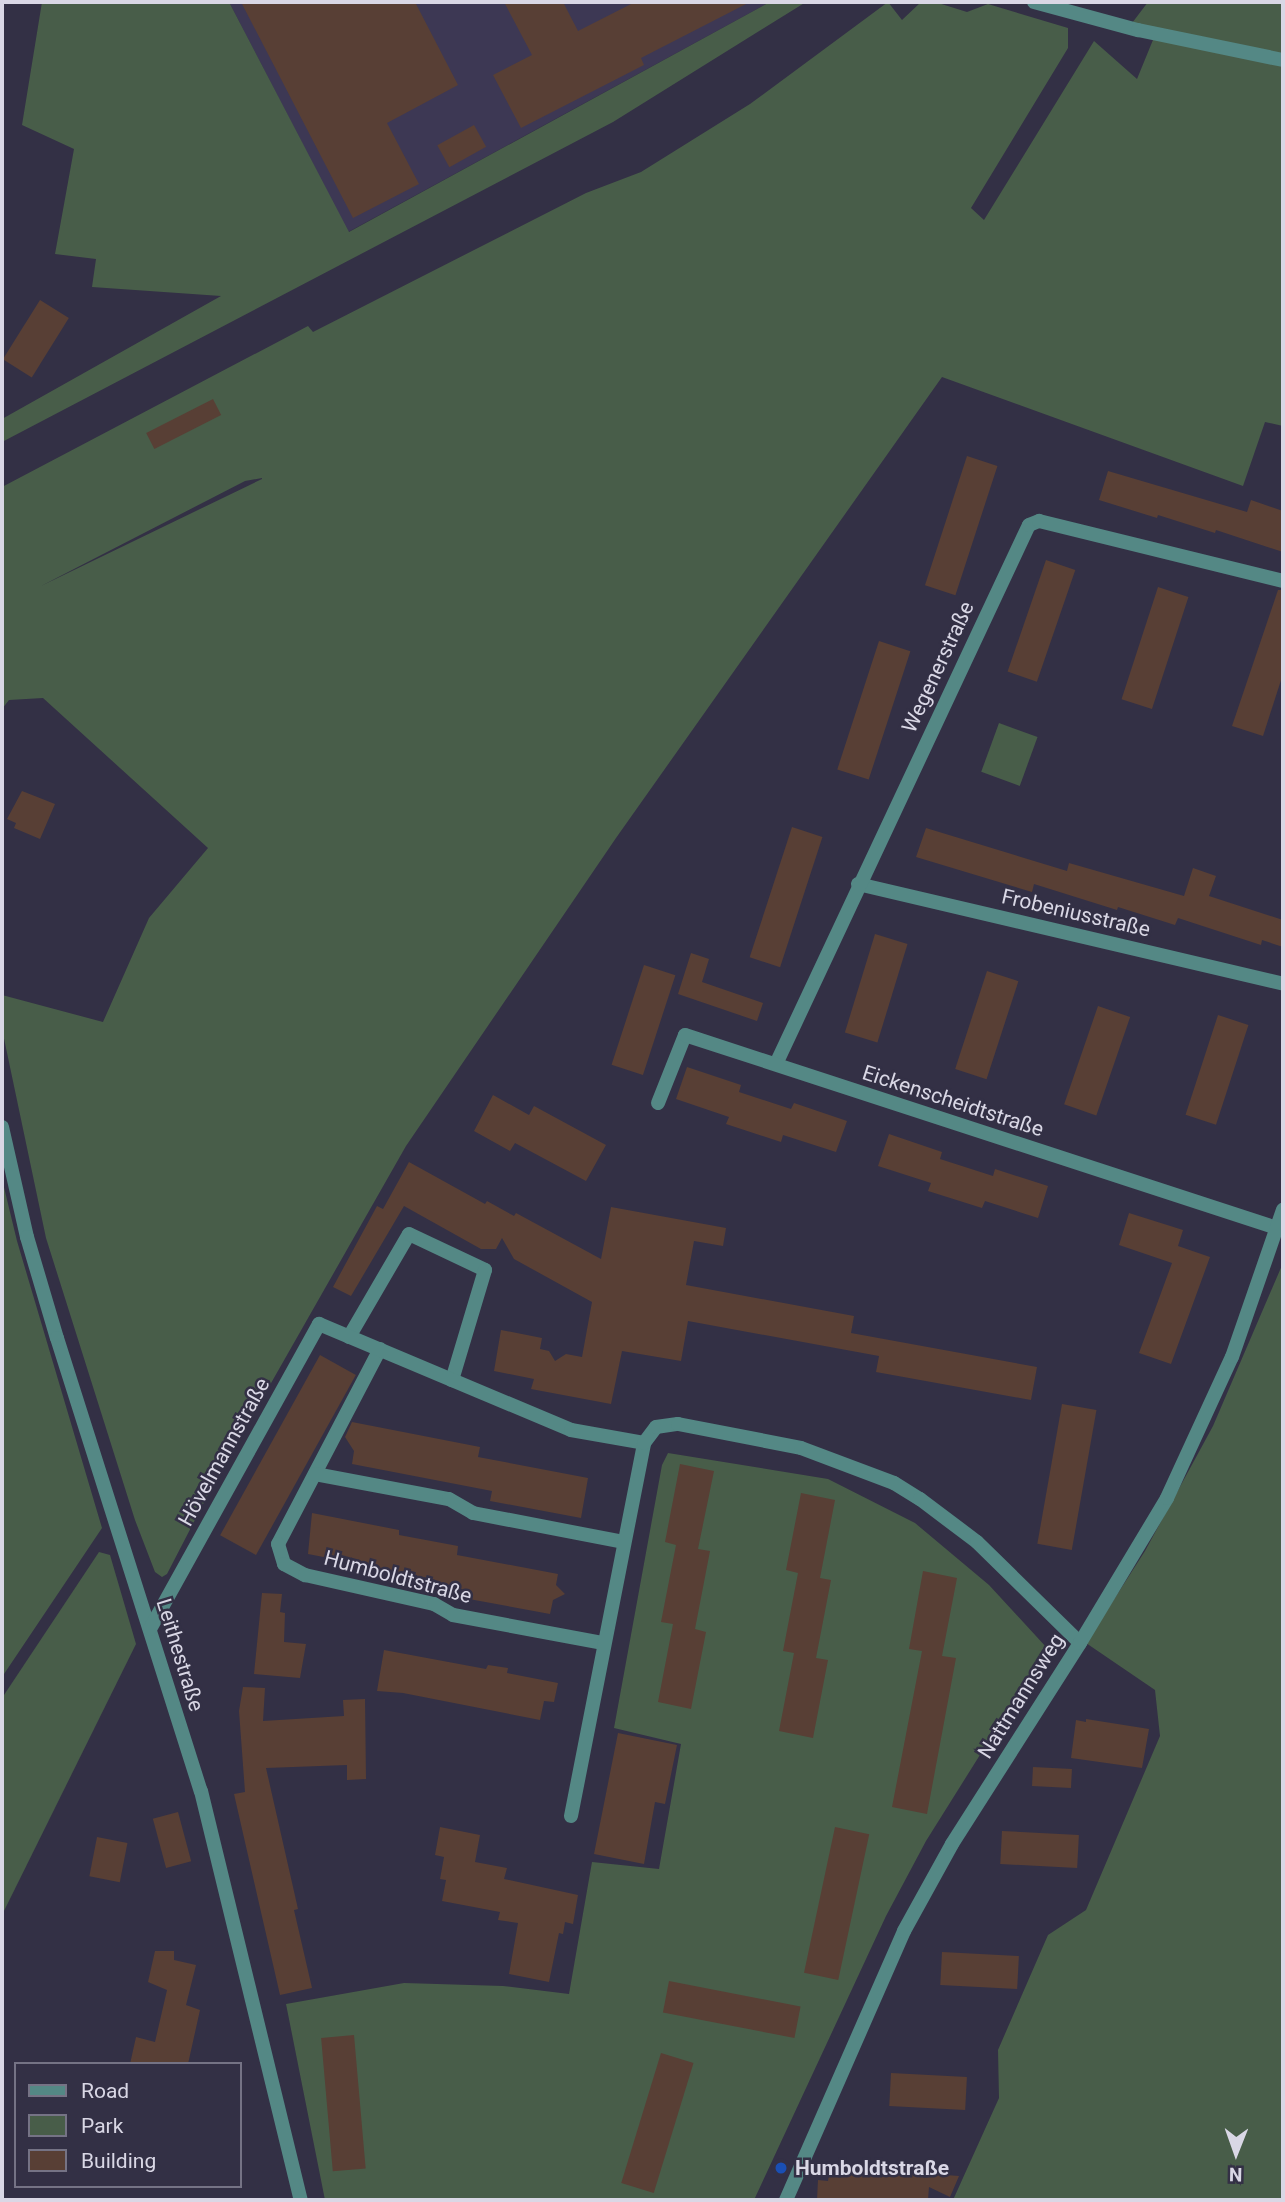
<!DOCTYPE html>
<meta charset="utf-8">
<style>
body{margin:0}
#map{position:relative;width:1285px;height:2202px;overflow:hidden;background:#333045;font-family:Roboto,sans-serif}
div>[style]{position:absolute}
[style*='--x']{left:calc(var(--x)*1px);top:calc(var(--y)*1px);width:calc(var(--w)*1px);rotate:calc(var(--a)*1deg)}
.built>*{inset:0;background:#3d3854}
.green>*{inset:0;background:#485d49;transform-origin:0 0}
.building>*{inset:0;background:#583f35;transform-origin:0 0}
.minor>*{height:14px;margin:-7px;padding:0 7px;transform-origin:7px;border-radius:7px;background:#548885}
.tertiary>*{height:14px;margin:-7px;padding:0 7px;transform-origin:7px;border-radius:7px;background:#548885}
.dots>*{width:19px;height:19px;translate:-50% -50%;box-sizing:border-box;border:4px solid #333045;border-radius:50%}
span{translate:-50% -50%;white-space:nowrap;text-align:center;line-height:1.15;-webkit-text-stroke:5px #333045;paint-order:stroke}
.street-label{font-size:21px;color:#d9d7e5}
.poi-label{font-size:21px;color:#d9d7e5;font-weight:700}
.left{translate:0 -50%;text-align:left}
.frame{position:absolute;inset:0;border:4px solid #d9d7e5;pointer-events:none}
.legend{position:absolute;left:14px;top:2062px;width:228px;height:126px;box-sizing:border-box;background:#333045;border:2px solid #757385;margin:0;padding:9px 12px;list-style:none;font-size:21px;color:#d9d7e5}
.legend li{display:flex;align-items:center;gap:14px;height:35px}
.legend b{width:35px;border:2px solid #757385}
.north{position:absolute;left:1201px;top:2118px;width:70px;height:70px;-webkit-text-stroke:5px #333045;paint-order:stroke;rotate:181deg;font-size:19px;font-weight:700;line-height:28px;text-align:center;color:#d9d7e5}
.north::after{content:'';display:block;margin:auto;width:24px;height:32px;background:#d9d7e5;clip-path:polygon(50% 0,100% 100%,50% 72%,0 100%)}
</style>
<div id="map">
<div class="built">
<i style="clip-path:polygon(229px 2px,770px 2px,348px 232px)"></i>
</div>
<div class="green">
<i style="clip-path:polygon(42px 2px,229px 2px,349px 232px,770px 2px,806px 2px,613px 122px,2px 442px,2px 419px,221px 296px,92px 287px,96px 259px,55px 254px,74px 149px,22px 125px)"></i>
<i style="clip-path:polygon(evenodd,888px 2px,902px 20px,921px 2px,935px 2px,967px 12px,988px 4px,1068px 28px,1068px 48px,971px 208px,984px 220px,1094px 41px,1137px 79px,1155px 35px,1129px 27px,1148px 2px,1283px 2px,1283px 426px,1265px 422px,1243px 486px,942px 377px,616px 838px,406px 1146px,213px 1485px,167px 1574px,162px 1577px,155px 1572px,135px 1520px,46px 1238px,2px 1029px,2px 995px,103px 1022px,149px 918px,208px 848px,43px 698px,9px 700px,2px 709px,2px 487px,308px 326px,313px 332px,586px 193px,641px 172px,750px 104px,888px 2px,262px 478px,262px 479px,41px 586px,245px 481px,262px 478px)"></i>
<i style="left:999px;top:723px;width:41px;height:52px;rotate:20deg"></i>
<i style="clip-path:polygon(2px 1179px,17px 1241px,102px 1528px,2px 1677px)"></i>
<i style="clip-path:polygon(1283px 1263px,1283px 2200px,953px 2200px,999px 2098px,998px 2050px,1048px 1935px,1086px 1910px,1160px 1736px,1155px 1690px,1086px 1643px,1145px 1551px,1213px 1426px)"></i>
<i style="clip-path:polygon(668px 1453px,828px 1479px,915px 1523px,989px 1585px,1047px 1648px,926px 1841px,886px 1916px,754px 2200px,325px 2200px,286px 2004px,404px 1983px,503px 1986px,569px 1994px,592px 1862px,659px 1869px,681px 1744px,614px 1728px,662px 1465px)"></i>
<i style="clip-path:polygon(99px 1552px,110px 1555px,136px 1644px,2px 1915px,2px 1698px)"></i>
</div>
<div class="building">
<i style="clip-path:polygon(241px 2px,415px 2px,458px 85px,387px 123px,419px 184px,353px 218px)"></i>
<i style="clip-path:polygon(504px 2px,563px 2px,578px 31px,635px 2px,750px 2px,641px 58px,644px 65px,521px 128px,493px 75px,532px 55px)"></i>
<i style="left:474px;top:125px;width:25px;height:42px;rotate:61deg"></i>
<i style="left:40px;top:300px;width:34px;height:70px;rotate:32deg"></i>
<i style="left:213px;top:399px;width:18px;height:75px;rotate:63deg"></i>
<i style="left:967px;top:456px;width:32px;height:136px;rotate:18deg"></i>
<i style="clip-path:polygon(1108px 471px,1247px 512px,1251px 500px,1283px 511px,1283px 552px,1216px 530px,1215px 533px,1158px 515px,1157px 518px,1099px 500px)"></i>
<i style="left:1046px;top:560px;width:31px;height:118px;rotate:19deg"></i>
<i style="left:1158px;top:587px;width:32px;height:118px;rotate:18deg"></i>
<i style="clip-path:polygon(1278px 590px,1283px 590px,1283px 674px,1263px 736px,1232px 726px)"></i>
<i style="left:879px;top:641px;width:33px;height:135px;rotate:18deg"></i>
<i style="clip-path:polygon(22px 791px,55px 804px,40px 839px,14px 828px,16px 823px,7px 819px)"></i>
<i style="left:792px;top:827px;width:32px;height:137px;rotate:18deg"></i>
<i style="clip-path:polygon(926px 828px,1067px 871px,1069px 863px,1184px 896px,1193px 868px,1216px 876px,1209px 896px,1283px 920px,1283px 947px,1262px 940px,1261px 945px,1178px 918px,1175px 925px,1118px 907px,1117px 910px,1034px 884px,1032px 892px,916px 857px)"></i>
<i style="left:875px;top:934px;width:34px;height:103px;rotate:17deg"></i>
<i style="clip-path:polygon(691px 953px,709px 959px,702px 982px,763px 1003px,757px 1021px,678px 994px)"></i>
<i style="left:644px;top:965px;width:33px;height:105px;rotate:18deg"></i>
<i style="left:987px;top:971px;width:33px;height:103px;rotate:18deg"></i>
<i style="left:1098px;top:1006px;width:34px;height:104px;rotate:19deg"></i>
<i style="left:1218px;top:1015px;width:32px;height:105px;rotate:18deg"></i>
<i style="clip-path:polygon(687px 1067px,741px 1085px,739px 1092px,791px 1109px,794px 1103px,847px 1121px,836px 1152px,783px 1135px,781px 1142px,726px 1124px,729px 1117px,676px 1099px)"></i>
<i style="clip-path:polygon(493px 1095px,529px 1115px,534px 1106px,606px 1145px,586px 1181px,515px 1143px,510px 1151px,474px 1131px)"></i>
<i style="clip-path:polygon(889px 1134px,942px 1152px,940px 1159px,993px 1176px,995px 1169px,1048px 1186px,1038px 1218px,985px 1201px,982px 1208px,928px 1191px,931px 1183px,878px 1166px)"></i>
<i style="clip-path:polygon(409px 1162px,485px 1204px,487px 1201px,514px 1216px,516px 1213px,601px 1259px,611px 1207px,726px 1228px,723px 1246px,694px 1241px,686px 1285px,854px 1316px,851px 1333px,1037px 1367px,1031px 1400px,876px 1372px,879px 1356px,688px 1321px,681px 1361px,622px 1351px,611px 1404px,531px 1389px,534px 1379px,494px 1371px,501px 1330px,542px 1338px,540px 1349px,549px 1351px,555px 1361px,566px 1354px,582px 1357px,592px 1302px,514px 1259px,502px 1238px,496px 1249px,481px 1249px,404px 1206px,351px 1296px,333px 1287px,377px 1206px,383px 1209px)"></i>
<i style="clip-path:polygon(1129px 1213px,1183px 1230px,1178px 1246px,1210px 1257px,1171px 1364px,1139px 1353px,1172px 1263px,1119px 1245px)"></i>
<i style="left:320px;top:1355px;width:41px;height:206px;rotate:29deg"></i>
<i style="left:1062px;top:1404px;width:35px;height:142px;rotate:10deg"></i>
<i style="clip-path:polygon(352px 1422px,480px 1447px,478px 1457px,588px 1478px,581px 1518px,490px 1501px,492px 1491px,352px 1464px,354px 1451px,345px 1437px)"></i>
<i style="clip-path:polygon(680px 1464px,714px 1471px,698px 1549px,710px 1551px,695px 1629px,706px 1632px,691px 1709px,658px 1702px,673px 1624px,661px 1622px,676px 1545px,665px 1542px)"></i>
<i style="clip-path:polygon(801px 1493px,835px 1500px,820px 1578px,831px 1580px,816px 1658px,828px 1660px,813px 1738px,779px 1731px,794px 1653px,783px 1651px,798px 1573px,786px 1570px)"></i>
<i style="clip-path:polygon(312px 1513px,399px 1530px,399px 1535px,458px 1546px,457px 1555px,558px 1574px,556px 1585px,565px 1594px,553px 1600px,550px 1614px,469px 1599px,471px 1591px,390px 1575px,391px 1570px,308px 1554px)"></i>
<i style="clip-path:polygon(923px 1571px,957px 1578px,942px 1656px,956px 1658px,927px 1814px,892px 1807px,922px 1651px,909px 1649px)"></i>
<i style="clip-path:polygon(262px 1593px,282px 1594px,280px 1612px,285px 1613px,284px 1642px,306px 1644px,300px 1678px,254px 1674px)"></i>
<i style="clip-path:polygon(384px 1650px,486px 1669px,488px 1665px,508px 1668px,507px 1673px,558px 1683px,554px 1702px,544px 1701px,540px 1720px,403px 1693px,377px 1691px)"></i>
<i style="clip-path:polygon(243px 1687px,265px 1688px,263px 1721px,344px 1716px,343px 1700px,365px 1699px,366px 1779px,347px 1780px,347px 1765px,266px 1768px,298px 1909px,294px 1910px,312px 1988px,280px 1995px,234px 1794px,245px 1792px,239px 1711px)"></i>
<i style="clip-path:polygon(1086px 1719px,1149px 1729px,1142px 1768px,1071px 1758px,1076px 1720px,1086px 1722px)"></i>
<i style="clip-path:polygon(618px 1733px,677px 1745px,665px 1804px,655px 1802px,644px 1864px,594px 1854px)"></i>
<i style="left:1033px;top:1767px;width:39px;height:19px;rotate:3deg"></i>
<i style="left:178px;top:1812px;width:51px;height:26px;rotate:75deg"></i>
<i style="clip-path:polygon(440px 1827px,480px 1835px,475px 1862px,507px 1868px,504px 1879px,578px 1895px,573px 1924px,565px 1922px,563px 1934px,559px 1933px,549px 1982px,509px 1974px,518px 1923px,498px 1920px,500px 1912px,442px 1901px,446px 1880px,440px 1879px,444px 1857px,435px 1855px)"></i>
<i style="left:835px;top:1827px;width:35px;height:149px;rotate:12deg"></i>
<i style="left:1002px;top:1831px;width:77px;height:33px;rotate:3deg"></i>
<i style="left:97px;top:1837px;width:31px;height:40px;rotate:11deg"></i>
<i style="clip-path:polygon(155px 1951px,174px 1951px,174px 1960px,196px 1965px,186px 2005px,200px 2010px,188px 2064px,130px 2064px,136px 2037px,155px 2042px,167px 1990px,148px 1982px)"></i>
<i style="left:942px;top:1952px;width:77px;height:33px;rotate:3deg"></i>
<i style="left:669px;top:1981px;width:134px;height:32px;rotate:11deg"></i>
<i style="left:354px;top:2035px;width:134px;height:33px;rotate:85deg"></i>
<i style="left:661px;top:2053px;width:34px;height:136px;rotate:17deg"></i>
<i style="left:891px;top:2073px;width:76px;height:33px;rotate:3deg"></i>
<i style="clip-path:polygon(839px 2170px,907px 2172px,959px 2176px,950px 2197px,929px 2187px,928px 2200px,817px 2200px,818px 2180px,828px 2181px,829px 2174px,839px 2174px)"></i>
</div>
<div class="minor">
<i style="--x:858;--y:884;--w:437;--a:13.2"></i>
<i style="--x:776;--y:1064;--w:595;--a:-64.86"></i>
<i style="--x:1029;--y:525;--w:11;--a:-22"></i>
<i style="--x:1039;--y:521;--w:251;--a:13.8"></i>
<i style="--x:658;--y:1103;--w:73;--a:-68.3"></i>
<i style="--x:685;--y:1035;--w:623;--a:18.06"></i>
<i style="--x:2;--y:1127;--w:113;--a:77.2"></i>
<i style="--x:27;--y:1237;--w:105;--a:73.5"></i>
<i style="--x:57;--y:1338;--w:475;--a:72.4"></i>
<i style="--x:201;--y:1791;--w:421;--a:76.3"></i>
<i style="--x:349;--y:1337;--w:119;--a:-59.8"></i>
<i style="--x:409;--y:1234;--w:84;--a:25.3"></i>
<i style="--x:485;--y:1270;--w:115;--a:106.7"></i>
<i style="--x:380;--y:1349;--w:220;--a:117.6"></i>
<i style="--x:278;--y:1544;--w:21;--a:73"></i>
<i style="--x:284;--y:1564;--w:24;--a:28"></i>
<i style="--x:305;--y:1575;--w:132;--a:12.7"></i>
<i style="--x:434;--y:1604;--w:22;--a:30"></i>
<i style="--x:453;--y:1615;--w:153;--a:10.6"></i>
<i style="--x:315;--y:1474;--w:136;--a:10.6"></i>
<i style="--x:449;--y:1499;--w:28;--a:30"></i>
<i style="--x:473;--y:1513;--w:153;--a:10.9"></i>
<i style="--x:150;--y:1629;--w:349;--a:-61"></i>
<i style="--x:319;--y:1324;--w:273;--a:22.8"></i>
<i style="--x:571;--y:1430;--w:74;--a:10.1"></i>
<i style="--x:571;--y:1816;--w:380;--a:-78.9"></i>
<i style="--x:644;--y:1443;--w:20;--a:-53"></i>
<i style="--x:656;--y:1427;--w:22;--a:-8"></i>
<i style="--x:678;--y:1424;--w:125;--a:11"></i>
<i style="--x:801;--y:1448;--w:99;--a:20.6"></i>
<i style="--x:894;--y:1483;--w:31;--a:32"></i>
<i style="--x:920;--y:1499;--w:71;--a:37"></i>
<i style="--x:977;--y:1542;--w:144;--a:44.4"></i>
<i style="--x:786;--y:2200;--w:294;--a:-66.3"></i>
<i style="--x:904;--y:1931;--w:99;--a:-61.1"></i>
<i style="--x:952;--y:1844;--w:238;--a:-57.5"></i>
<i style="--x:1080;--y:1643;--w:169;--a:-59"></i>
<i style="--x:1167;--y:1498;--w:155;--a:-65.3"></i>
<i style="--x:1232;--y:1357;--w:156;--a:-70.9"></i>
</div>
<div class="tertiary">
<i style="--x:1034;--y:2;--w:108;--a:15.1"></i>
<i style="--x:1138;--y:30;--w:148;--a:11.7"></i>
</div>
<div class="dots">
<i style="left:781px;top:2168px;background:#1a4fb4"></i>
</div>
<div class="street-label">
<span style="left:938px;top:667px;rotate:-65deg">Wegenerstraße</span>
<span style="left:1076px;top:913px;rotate:13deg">Frobeniusstraße</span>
<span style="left:953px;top:1101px;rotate:18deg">Eickenscheidtstraße</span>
<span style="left:224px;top:1452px;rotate:-61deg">Hövelmannstraße</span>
<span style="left:398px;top:1577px;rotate:15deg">Humboldtstraße</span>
<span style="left:180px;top:1655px;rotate:73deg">Leithestraße</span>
<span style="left:1021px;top:1696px;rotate:-58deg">Nattmannsweg</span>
</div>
<div class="poi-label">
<span class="left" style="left:795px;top:2168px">Humboldtstraße</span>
</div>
<div class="frame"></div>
<ul class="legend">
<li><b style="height:9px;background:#548885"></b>Road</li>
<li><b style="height:19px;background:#485d49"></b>Park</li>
<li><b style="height:19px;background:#583f35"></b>Building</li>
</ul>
<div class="north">N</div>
</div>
